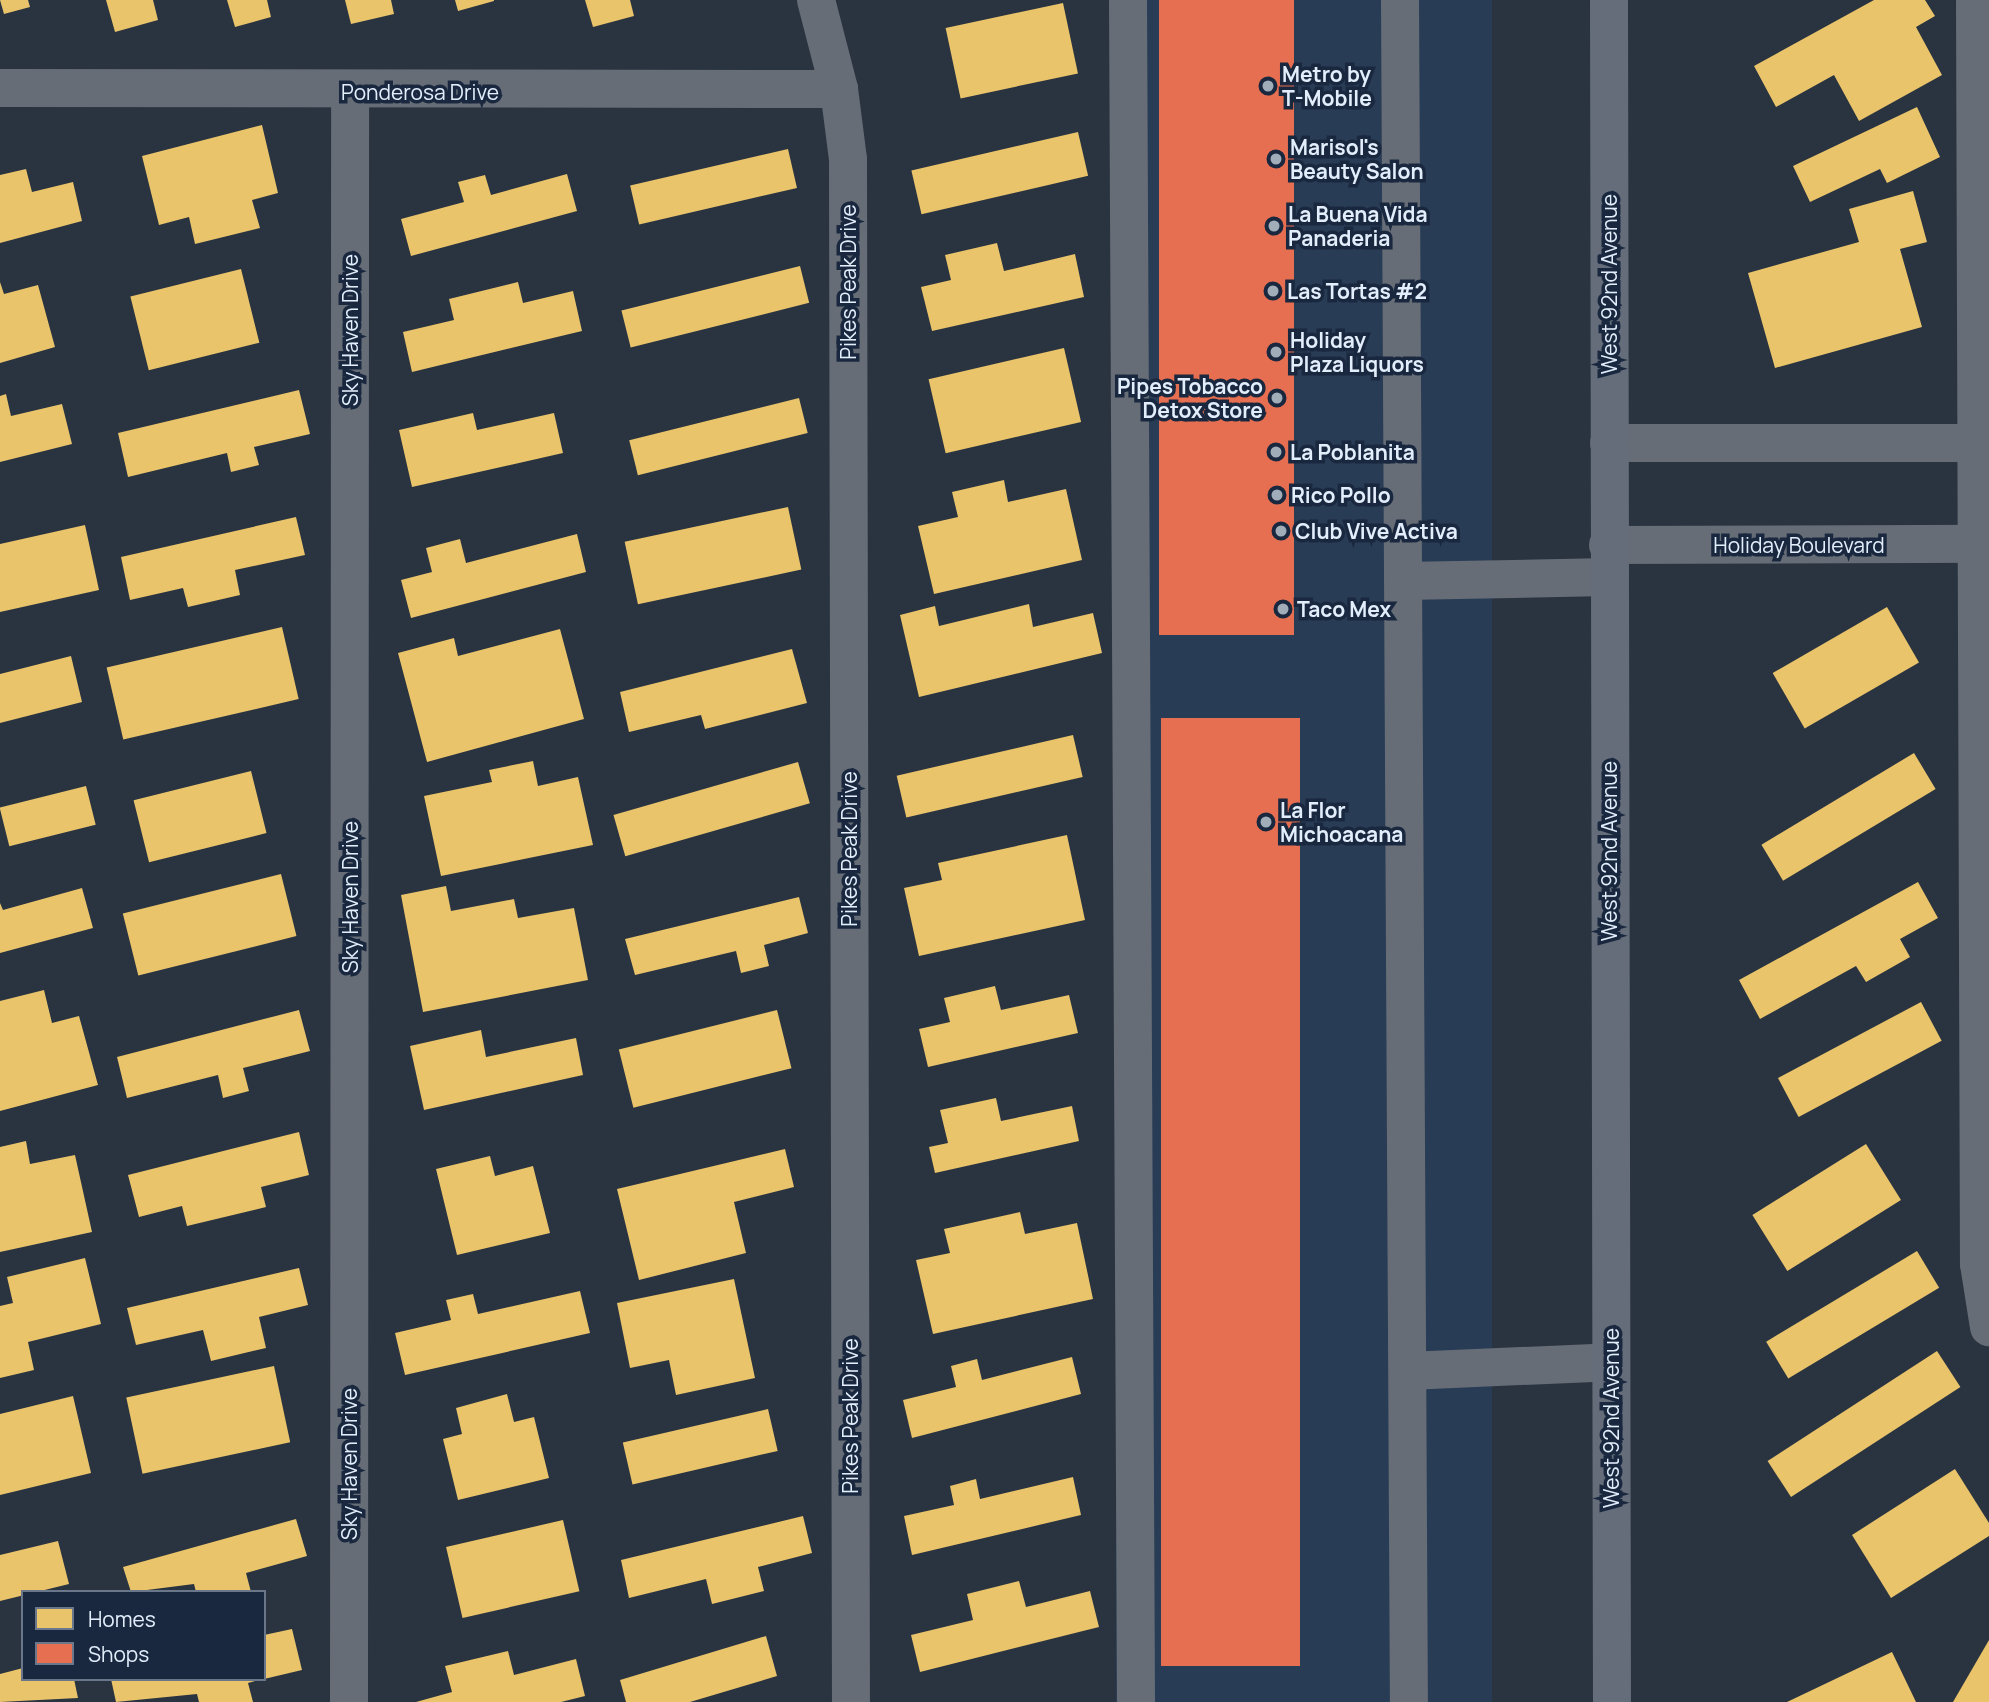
<!DOCTYPE html>
<style>
body{margin:0}
#map{position:relative;width:1989px;height:1702px;overflow:hidden;background:#2a3340;font-family:Manrope,sans-serif}
div>[style]{position:absolute}
[style*='--x']{left:calc(var(--x)*1px);top:calc(var(--y)*1px);width:calc(var(--w)*1px);rotate:calc(var(--a)*1deg)}
.built>*{inset:0;background:#293c55;transform-origin:0 0}
.homes>*{inset:0;background:#e9c46a;transform-origin:0 0}
.shops>*{inset:0;background:#e76f51;transform-origin:0 0}
.minor>*{height:38px;margin:-19px;padding:0 19px;transform-origin:19px;border-radius:19px;background:#666d77}
.major>*{height:38px;margin:-19px;padding:0 19px;transform-origin:19px;border-radius:19px;background:#656d7a}
.dots>*{width:19px;height:19px;translate:-50% -50%;box-sizing:border-box;border:4px solid #19283e;border-radius:50%}
span{translate:-50% -50%;white-space:nowrap;text-align:center;line-height:1.15;-webkit-text-stroke:7px #19283e;paint-order:stroke}
.poi-label{font-size:21px;color:#e3eefc;font-weight:700}
.left{translate:0 -50%;text-align:left}
.right{translate:-100% -50%;text-align:right}
.street-label{font-size:21px;color:#e3eefc}
.legend{position:absolute;left:21px;top:1590px;width:245px;height:91px;box-sizing:border-box;background:#19283e;border:2px solid #6a778a;margin:0;padding:9px 12px;list-style:none;font-size:21px;color:#e3eefc}
.legend li{display:flex;align-items:center;gap:14px;height:35px}
.legend b{width:35px;border:2px solid #6a778a}
</style>
<div id="map">
<div class="built">
<i style="left:1116px;top:0;width:376px;height:1702px"></i>
</div>
<div class="homes">
<i style="clip-path:polygon(0 0,28px 0,30px 7px,4px 14px)"></i>
<i style="clip-path:polygon(106px 0,153px 0,158px 20px,115px 32px)"></i>
<i style="clip-path:polygon(227px 0,267px 0,271px 17px,235px 27px)"></i>
<i style="clip-path:polygon(345px 0,391px 0,394px 14px,351px 24px)"></i>
<i style="clip-path:polygon(455px 0,494px 0,494px 1px,458px 11px)"></i>
<i style="clip-path:polygon(585px 0,630px 0,634px 16px,593px 27px)"></i>
<i style="clip-path:polygon(1874px 0,1925px 0,1935px 16px,1916px 27px,1942px 75px,1859px 121px,1834px 75px,1776px 107px,1754px 66px)"></i>
<i style="left:1063px;top:3px;width:72px;height:120px;rotate:78deg"></i>
<i style="clip-path:polygon(1917px 107px,1940px 157px,1887px 183px,1880px 169px,1810px 202px,1793px 166px)"></i>
<i style="clip-path:polygon(262px 125px,278px 193px,252px 200px,260px 228px,195px 244px,189px 217px,159px 225px,142px 156px)"></i>
<i style="left:1078px;top:132px;width:45px;height:171px;rotate:77deg"></i>
<i style="left:788px;top:149px;width:40px;height:162px;rotate:77deg"></i>
<i style="clip-path:polygon(26px 169px,32px 192px,73px 182px,82px 221px,0 243px,0 175px)"></i>
<i style="clip-path:polygon(567px 174px,577px 211px,411px 256px,401px 219px,464px 202px,458px 182px,485px 175px,491px 195px)"></i>
<i style="clip-path:polygon(1913px 191px,1927px 242px,1900px 249px,1922px 327px,1775px 368px,1748px 273px,1859px 242px,1849px 209px)"></i>
<i style="clip-path:polygon(997px 243px,1004px 271px,1075px 254px,1084px 297px,932px 331px,921px 287px,951px 280px,945px 255px)"></i>
<i style="left:800px;top:266px;width:38px;height:184px;rotate:76deg"></i>
<i style="left:241px;top:269px;width:76px;height:114px;rotate:76deg"></i>
<i style="clip-path:polygon(0 282px,4px 294px,38px 285px,55px 347px,0 363px)"></i>
<i style="clip-path:polygon(518px 282px,523px 303px,573px 291px,582px 331px,412px 372px,403px 332px,454px 320px,449px 299px)"></i>
<i style="left:1064px;top:348px;width:76px;height:139px;rotate:77deg"></i>
<i style="clip-path:polygon(299px 390px,310px 434px,254px 447px,259px 465px,231px 472px,227px 453px,128px 477px,118px 433px)"></i>
<i style="clip-path:polygon(6px 394px,11px 416px,62px 404px,72px 444px,0 462px,0 396px)"></i>
<i style="left:799px;top:398px;width:36px;height:175px;rotate:76deg"></i>
<i style="clip-path:polygon(473px 413px,477px 430px,554px 413px,563px 453px,412px 487px,399px 430px)"></i>
<i style="clip-path:polygon(1004px 480px,1008px 502px,1066px 489px,1082px 560px,934px 594px,918px 526px,958px 517px,952px 492px)"></i>
<i style="left:788px;top:507px;width:64px;height:167px;rotate:78deg"></i>
<i style="clip-path:polygon(296px 517px,305px 555px,235px 570px,240px 595px,188px 607px,183px 588px,130px 600px,121px 557px)"></i>
<i style="clip-path:polygon(85px 525px,99px 590px,0 612px,0 544px)"></i>
<i style="clip-path:polygon(577px 534px,586px 572px,411px 618px,401px 580px,432px 572px,426px 548px,460px 539px,466px 563px)"></i>
<i style="clip-path:polygon(1029px 604px,1033px 627px,1093px 613px,1102px 653px,919px 697px,900px 615px,935px 606px,939px 626px)"></i>
<i style="left:1887px;top:607px;width:64px;height:132px;rotate:60deg"></i>
<i style="left:282px;top:627px;width:74px;height:180px;rotate:77deg"></i>
<i style="clip-path:polygon(560px 629px,584px 719px,427px 762px,398px 653px,454px 638px,458px 656px)"></i>
<i style="clip-path:polygon(792px 649px,807px 703px,705px 729px,701px 715px,629px 732px,620px 692px)"></i>
<i style="clip-path:polygon(71px 656px,82px 702px,0 723px,0 674px)"></i>
<i style="left:1073px;top:735px;width:43px;height:181px;rotate:77deg"></i>
<i style="left:1914px;top:753px;width:42px;height:178px;rotate:59deg"></i>
<i style="clip-path:polygon(533px 761px,538px 786px,578px 777px,593px 845px,441px 876px,424px 796px,492px 782px,489px 770px)"></i>
<i style="left:798px;top:762px;width:43px;height:192px;rotate:74deg"></i>
<i style="left:251px;top:771px;width:64px;height:121px;rotate:76deg"></i>
<i style="left:86px;top:786px;width:40px;height:89px;rotate:76deg"></i>
<i style="clip-path:polygon(1067px 835px,1085px 920px,919px 956px,904px 888px,942px 880px,938px 863px)"></i>
<i style="left:281px;top:874px;width:64px;height:163px;rotate:76deg"></i>
<i style="clip-path:polygon(1918px 882px,1938px 918px,1900px 939px,1910px 957px,1866px 982px,1856px 966px,1760px 1019px,1739px 980px)"></i>
<i style="clip-path:polygon(446px 886px,451px 911px,514px 899px,518px 918px,574px 908px,588px 980px,423px 1012px,401px 895px)"></i>
<i style="clip-path:polygon(82px 888px,93px 928px,0 953px,0 903px,3px 910px)"></i>
<i style="clip-path:polygon(799px 897px,808px 933px,764px 945px,769px 966px,741px 973px,736px 951px,635px 975px,625px 939px)"></i>
<i style="clip-path:polygon(995px 986px,1001px 1010px,1069px 995px,1078px 1033px,928px 1067px,919px 1029px,950px 1022px,944px 998px)"></i>
<i style="clip-path:polygon(44px 990px,52px 1023px,79px 1016px,98px 1085px,0 1111px,0 1001px)"></i>
<i style="left:1921px;top:1002px;width:44px;height:162px;rotate:62deg"></i>
<i style="clip-path:polygon(299px 1010px,310px 1051px,243px 1068px,249px 1091px,223px 1098px,218px 1075px,127px 1098px,117px 1057px)"></i>
<i style="left:777px;top:1010px;width:60px;height:163px;rotate:76deg"></i>
<i style="clip-path:polygon(481px 1030px,486px 1057px,576px 1038px,583px 1075px,424px 1110px,410px 1046px)"></i>
<i style="clip-path:polygon(996px 1098px,1001px 1121px,1072px 1106px,1079px 1141px,935px 1173px,929px 1147px,948px 1143px,940px 1110px)"></i>
<i style="clip-path:polygon(299px 1132px,309px 1175px,261px 1187px,266px 1207px,187px 1226px,182px 1206px,139px 1217px,128px 1175px)"></i>
<i style="clip-path:polygon(26px 1141px,30px 1164px,75px 1155px,92px 1232px,0 1252px,0 1147px)"></i>
<i style="left:1866px;top:1144px;width:66px;height:134px;rotate:58deg"></i>
<i style="clip-path:polygon(785px 1149px,794px 1187px,734px 1202px,746px 1253px,639px 1280px,617px 1189px)"></i>
<i style="clip-path:polygon(490px 1156px,495px 1176px,533px 1166px,550px 1233px,457px 1255px,436px 1169px)"></i>
<i style="clip-path:polygon(1020px 1212px,1025px 1234px,1077px 1223px,1093px 1299px,933px 1334px,916px 1260px,950px 1253px,944px 1229px)"></i>
<i style="left:1917px;top:1251px;width:43px;height:176px;rotate:59deg"></i>
<i style="clip-path:polygon(85px 1258px,101px 1324px,28px 1342px,34px 1370px,0 1378px,0 1306px,13px 1303px,7px 1277px)"></i>
<i style="clip-path:polygon(299px 1268px,308px 1305px,259px 1317px,266px 1348px,211px 1361px,203px 1330px,136px 1345px,127px 1308px)"></i>
<i style="clip-path:polygon(734px 1279px,755px 1378px,676px 1395px,669px 1360px,630px 1368px,617px 1303px)"></i>
<i style="clip-path:polygon(580px 1291px,590px 1333px,405px 1375px,395px 1333px,451px 1320px,446px 1300px,473px 1294px,478px 1314px)"></i>
<i style="left:1937px;top:1351px;width:43px;height:202px;rotate:57deg"></i>
<i style="clip-path:polygon(1072px 1357px,1081px 1394px,912px 1438px,903px 1400px,956px 1387px,951px 1366px,977px 1359px,982px 1380px)"></i>
<i style="left:274px;top:1366px;width:78px;height:151px;rotate:78deg"></i>
<i style="clip-path:polygon(507px 1394px,514px 1422px,534px 1417px,549px 1478px,458px 1500px,443px 1439px,462px 1434px,456px 1408px)"></i>
<i style="clip-path:polygon(73px 1396px,91px 1473px,0 1495px,0 1414px)"></i>
<i style="left:768px;top:1409px;width:43px;height:149px;rotate:77deg"></i>
<i style="clip-path:polygon(1955px 1469px,1989px 1523px,1989px 1536px,1891px 1598px,1852px 1535px)"></i>
<i style="clip-path:polygon(1073px 1477px,1081px 1515px,912px 1555px,904px 1516px,954px 1505px,950px 1486px,976px 1479px,980px 1499px)"></i>
<i style="clip-path:polygon(803px 1516px,812px 1553px,758px 1567px,764px 1591px,712px 1604px,706px 1579px,629px 1598px,621px 1560px)"></i>
<i style="clip-path:polygon(296px 1519px,307px 1556px,246px 1573px,251px 1592px,196px 1592px,194px 1584px,131px 1592px,123px 1567px)"></i>
<i style="left:563px;top:1520px;width:73px;height:120px;rotate:77deg"></i>
<i style="clip-path:polygon(58px 1541px,69px 1584px,0 1601px,0 1555px)"></i>
<i style="clip-path:polygon(1019px 1581px,1026px 1607px,1090px 1591px,1099px 1627px,920px 1672px,911px 1635px,973px 1620px,967px 1594px)"></i>
<i style="clip-path:polygon(292px 1629px,302px 1670px,264px 1679px,264px 1635px)"></i>
<i style="clip-path:polygon(766px 1636px,777px 1676px,690px 1702px,626px 1702px,620px 1680px)"></i>
<i style="clip-path:polygon(1989px 1640px,1989px 1702px,1953px 1702px)"></i>
<i style="clip-path:polygon(508px 1651px,514px 1675px,576px 1659px,585px 1696px,561px 1702px,416px 1702px,452px 1692px,445px 1666px)"></i>
<i style="clip-path:polygon(1892px 1652px,1916px 1702px,1787px 1702px)"></i>
<i style="clip-path:polygon(23px 1668px,23px 1679px,74px 1679px,78px 1698px,0 1702px,0 1674px)"></i>
<i style="clip-path:polygon(111px 1679px,258px 1679px,259px 1680px,248px 1683px,253px 1702px,199px 1702px,197px 1694px,116px 1702px)"></i>
</div>
<div class="shops">
<i style="left:1159px;top:0;width:135px;height:635px"></i>
<i style="left:1161px;top:718px;width:139px;height:948px"></i>
</div>
<div class="minor">
<i style="--x:816;--y:0;--w:92;--a:75.5"></i>
<i style="--x:839;--y:89;--w:71;--a:82.7"></i>
<i style="--x:848;--y:159;--w:1543;--a:89.89"></i>
<i style="--x:1128;--y:0;--w:1702;--a:89.73"></i>
<i style="--x:1400;--y:0;--w:1702;--a:89.7"></i>
<i style="--x:1975;--y:0;--w:1264;--a:89.82"></i>
<i style="--x:1979;--y:1264;--w:64;--a:81"></i>
<i style="--x:0;--y:88;--w:839;--a:0.07"></i>
<i style="--x:1609;--y:443;--w:380;--a:0"></i>
<i style="--x:1608;--y:545;--w:381;--a:-0.2"></i>
<i style="--x:1403;--y:581;--w:205;--a:-1.1"></i>
<i style="--x:1408;--y:1371;--w:203;--a:-2.5"></i>
<i style="--x:349;--y:1702;--w:1610;--a:-89.96"></i>
</div>
<div class="major">
<i style="--x:1609;--y:0;--w:1702;--a:89.9"></i>
</div>
<div class="dots">
<i style="left:1268px;top:86px;background:#a2adba"></i>
<i style="left:1276px;top:159px;background:#a2adba"></i>
<i style="left:1274px;top:226px;background:#a2adba"></i>
<i style="left:1273px;top:291px;background:#a2adba"></i>
<i style="left:1276px;top:352px;background:#a2adba"></i>
<i style="left:1277px;top:398px;background:#a2adba"></i>
<i style="left:1276px;top:452px;background:#a2adba"></i>
<i style="left:1277px;top:495px;background:#a2adba"></i>
<i style="left:1281px;top:531px;background:#a2adba"></i>
<i style="left:1283px;top:609px;background:#a2adba"></i>
<i style="left:1266px;top:822px;background:#a2adba"></i>
</div>
<div class="poi-label">
<span class="left" style="left:1282px;top:86px">Metro by<br>T-Mobile</span>
<span class="left" style="left:1290px;top:159px">Marisol's<br>Beauty Salon</span>
<span class="left" style="left:1288px;top:226px">La Buena Vida<br>Panaderia</span>
<span class="left" style="left:1287px;top:291px">Las Tortas #2</span>
<span class="left" style="left:1290px;top:352px">Holiday<br>Plaza Liquors</span>
<span class="right" style="left:1263px;top:398px">Pipes Tobacco<br>Detox Store</span>
<span class="left" style="left:1290px;top:452px">La Poblanita</span>
<span class="left" style="left:1291px;top:495px">Rico Pollo</span>
<span class="left" style="left:1295px;top:531px">Club Vive Activa</span>
<span class="left" style="left:1297px;top:609px">Taco Mex</span>
<span class="left" style="left:1280px;top:822px">La Flor<br>Michoacana</span>
</div>
<div class="street-label">
<span style="left:420px;top:92px">Ponderosa Drive</span>
<span style="left:848px;top:282px;rotate:-90deg">Pikes Peak Drive</span>
<span style="left:1609px;top:284px;rotate:-90deg">West 92nd Avenue</span>
<span style="left:350px;top:330px;rotate:-90deg">Sky Haven Drive</span>
<span style="left:1799px;top:545px">Holiday Boulevard</span>
<span style="left:849px;top:849px;rotate:-90deg">Pikes Peak Drive</span>
<span style="left:1609px;top:851px;rotate:-90deg">West 92nd Avenue</span>
<span style="left:350px;top:897px;rotate:-90deg">Sky Haven Drive</span>
<span style="left:850px;top:1416px;rotate:-90deg">Pikes Peak Drive</span>
<span style="left:1611px;top:1418px;rotate:-90deg">West 92nd Avenue</span>
<span style="left:349px;top:1464px;rotate:-90deg">Sky Haven Drive</span>
</div>
<ul class="legend">
<li><b style="height:19px;background:#e9c46a"></b>Homes</li>
<li><b style="height:19px;background:#e76f51"></b>Shops</li>
</ul>
</div>
